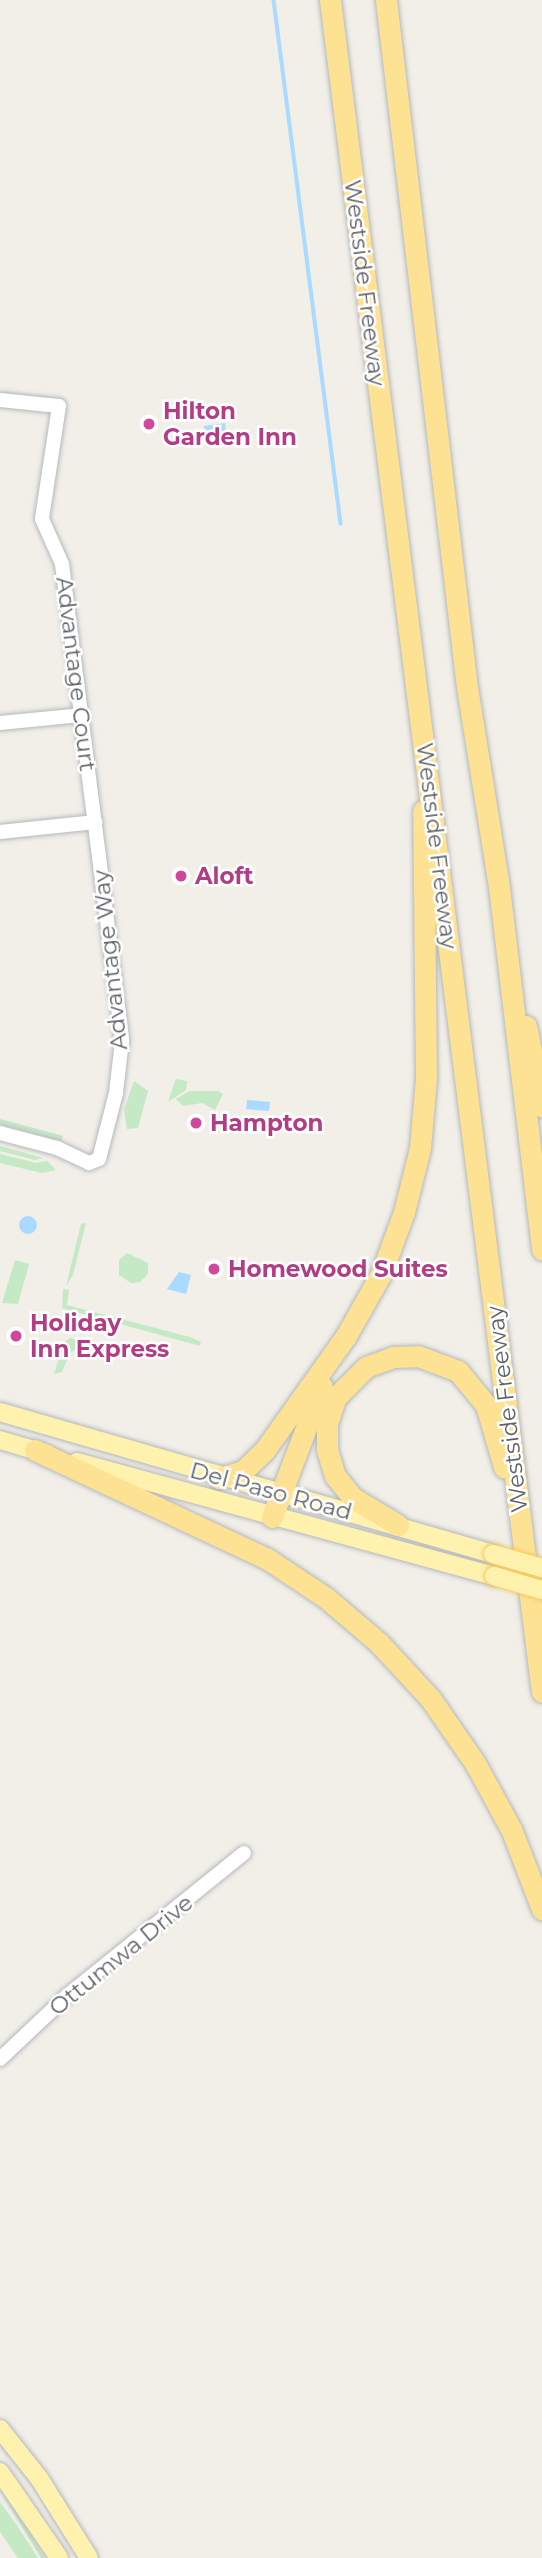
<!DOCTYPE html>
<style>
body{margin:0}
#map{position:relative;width:542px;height:2558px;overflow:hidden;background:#f1efe8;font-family:Montserrat,sans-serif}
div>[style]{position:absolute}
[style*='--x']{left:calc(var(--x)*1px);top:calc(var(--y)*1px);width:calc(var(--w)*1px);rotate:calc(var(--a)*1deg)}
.green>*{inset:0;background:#c5e8c5;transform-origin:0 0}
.water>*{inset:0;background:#aadaff;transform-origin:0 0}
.round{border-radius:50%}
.stream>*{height:3.5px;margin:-1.75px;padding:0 1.75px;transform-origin:1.75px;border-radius:1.75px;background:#aadaff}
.roads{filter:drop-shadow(0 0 2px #b5b8bc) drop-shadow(0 0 2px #b5b8bc)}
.minor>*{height:14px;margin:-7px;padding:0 7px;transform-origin:7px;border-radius:7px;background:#fff}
.major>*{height:18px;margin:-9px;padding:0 9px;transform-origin:9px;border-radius:9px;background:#fff2af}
.highway>*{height:21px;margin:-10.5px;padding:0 10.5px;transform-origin:10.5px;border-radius:10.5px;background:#fde293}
.bridges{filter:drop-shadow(0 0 2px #f2c960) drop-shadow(0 0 2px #f2c960)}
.major-bridge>*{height:18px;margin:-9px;padding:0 9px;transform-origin:9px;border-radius:9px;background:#fff2af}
.dots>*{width:19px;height:19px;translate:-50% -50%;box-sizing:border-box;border:4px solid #fff;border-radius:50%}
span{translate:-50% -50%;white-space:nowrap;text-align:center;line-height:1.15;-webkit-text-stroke:5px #fff;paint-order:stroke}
.street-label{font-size:23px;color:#5f6368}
.hotel-label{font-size:23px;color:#b23c85;font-weight:700}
.left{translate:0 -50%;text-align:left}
</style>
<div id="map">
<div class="green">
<i style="clip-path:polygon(176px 1079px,187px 1081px,186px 1090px,168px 1102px)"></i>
<i style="clip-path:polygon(134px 1081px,148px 1091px,138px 1128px,127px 1129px,124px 1110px)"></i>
<i style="clip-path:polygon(189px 1091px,218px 1091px,223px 1094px,215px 1110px,202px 1103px,183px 1106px,176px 1099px)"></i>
<i style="left:0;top:1119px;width:65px;height:5px;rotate:15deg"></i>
<i style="clip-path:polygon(0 1146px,43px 1158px,35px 1160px,0 1151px)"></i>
<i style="clip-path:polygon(0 1154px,36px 1163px,47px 1161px,56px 1170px,42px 1173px,0 1163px)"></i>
<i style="clip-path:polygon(86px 1223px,73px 1275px,66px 1286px,81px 1224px)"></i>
<i style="clip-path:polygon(127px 1253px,148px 1263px,148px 1274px,140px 1282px,131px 1283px,119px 1275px,119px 1260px)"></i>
<i style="clip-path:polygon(15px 1260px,29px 1264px,18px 1304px,2px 1303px)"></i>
<i style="clip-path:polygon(63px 1289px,69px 1290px,67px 1305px,190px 1337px,201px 1342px,200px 1346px,62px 1308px)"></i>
<i style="clip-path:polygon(70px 1338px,81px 1341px,80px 1346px,70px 1353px,62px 1372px,54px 1374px,64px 1342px)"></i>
<i style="clip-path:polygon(0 2491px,27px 2528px,45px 2558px,41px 2558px)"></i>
<i style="clip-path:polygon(0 2502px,16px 2524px,38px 2558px,18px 2558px,0 2532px)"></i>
</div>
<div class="water">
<i style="clip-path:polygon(225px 423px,226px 434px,205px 435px,204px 426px)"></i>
<i style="left:247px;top:1100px;width:23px;height:9px;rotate:5deg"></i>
<i class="round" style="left:19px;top:1216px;width:18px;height:18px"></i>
<i style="clip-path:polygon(179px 1272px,191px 1275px,186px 1294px,167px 1289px)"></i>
</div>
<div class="stream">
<i style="--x:274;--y:0;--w:528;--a:82.71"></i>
</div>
<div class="roads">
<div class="minor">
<i style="--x:0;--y:400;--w:59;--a:5.8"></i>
<i style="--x:59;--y:406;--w:114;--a:98.6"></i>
<i style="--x:42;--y:519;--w:49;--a:66"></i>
<i style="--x:62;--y:564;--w:481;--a:82.8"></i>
<i style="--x:122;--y:1041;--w:52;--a:96.6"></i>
<i style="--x:116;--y:1093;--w:68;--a:104.4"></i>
<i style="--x:99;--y:1159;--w:11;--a:158"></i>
<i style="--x:89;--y:1163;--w:35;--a:-155"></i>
<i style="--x:57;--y:1148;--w:59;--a:-165.3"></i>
<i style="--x:0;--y:723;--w:81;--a:-5.6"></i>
<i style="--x:0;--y:832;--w:96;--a:-6"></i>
<i style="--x:0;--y:2059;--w:93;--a:-43.3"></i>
<i style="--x:68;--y:1995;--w:226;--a:-38.9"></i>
</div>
<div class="major">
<i style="--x:0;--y:1412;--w:513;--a:16.07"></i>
<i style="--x:0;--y:1440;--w:49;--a:16.6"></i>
<i style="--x:77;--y:1462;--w:432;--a:15.3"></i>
<i style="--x:0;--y:2429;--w:63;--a:51.5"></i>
<i style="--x:39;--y:2478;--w:94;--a:58"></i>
<i style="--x:0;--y:2472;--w:104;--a:55.5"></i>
</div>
<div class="highway">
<i style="--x:330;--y:0;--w:1705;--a:82.86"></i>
<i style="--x:386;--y:0;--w:692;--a:83.28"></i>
<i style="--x:467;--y:687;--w:203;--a:80.9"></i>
<i style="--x:499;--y:887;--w:365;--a:83.2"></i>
<i style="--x:526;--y:1026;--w:82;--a:78.7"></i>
<i style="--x:35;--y:1450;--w:255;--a:25.1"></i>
<i style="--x:266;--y:1558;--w:71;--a:33.5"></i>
<i style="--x:325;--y:1597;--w:71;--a:40.4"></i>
<i style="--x:379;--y:1643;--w:75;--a:47.2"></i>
<i style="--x:430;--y:1698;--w:79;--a:55.3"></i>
<i style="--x:475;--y:1763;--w:77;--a:61.4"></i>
<i style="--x:512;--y:1831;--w:84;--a:69"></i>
<i style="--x:219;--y:1478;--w:25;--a:-16"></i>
<i style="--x:243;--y:1471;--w:29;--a:-44"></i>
<i style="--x:264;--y:1451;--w:141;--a:-54.5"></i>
<i style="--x:346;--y:1336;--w:71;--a:-60.6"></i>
<i style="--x:381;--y:1274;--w:66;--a:-69.6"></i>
<i style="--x:404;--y:1212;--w:66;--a:-76"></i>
<i style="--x:420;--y:1148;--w:70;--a:-85.1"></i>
<i style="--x:426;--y:1078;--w:267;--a:-90.6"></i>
<i style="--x:272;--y:1517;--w:140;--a:-69.1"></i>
<i style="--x:398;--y:1525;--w:52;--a:-149"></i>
<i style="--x:353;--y:1498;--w:28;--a:-129"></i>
<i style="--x:335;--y:1476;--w:27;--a:-107"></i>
<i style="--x:327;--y:1450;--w:26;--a:-90"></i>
<i style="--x:327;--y:1424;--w:28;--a:-72"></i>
<i style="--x:336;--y:1397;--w:42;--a:-45"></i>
<i style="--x:366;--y:1367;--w:30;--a:-20"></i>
<i style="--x:394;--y:1357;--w:24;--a:-2"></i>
<i style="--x:418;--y:1356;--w:43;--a:20.6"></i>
<i style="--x:458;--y:1371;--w:44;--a:50.5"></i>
<i style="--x:486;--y:1405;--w:65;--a:73.8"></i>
</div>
</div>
<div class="bridges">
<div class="major-bridge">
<i style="--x:493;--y:1554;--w:51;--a:15.9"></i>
<i style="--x:494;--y:1576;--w:50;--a:16.3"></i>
</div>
</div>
<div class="dots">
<i style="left:149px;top:424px;background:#d1479c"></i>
<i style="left:181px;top:876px;background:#d1479c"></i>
<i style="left:196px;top:1123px;background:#d1479c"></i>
<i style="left:214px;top:1269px;background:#d1479c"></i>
<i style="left:16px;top:1336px;background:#d1479c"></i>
</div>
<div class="street-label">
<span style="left:365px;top:283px;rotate:83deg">Westside Freeway</span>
<span style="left:76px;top:674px;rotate:83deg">Advantage Court</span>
<span style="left:437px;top:846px;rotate:83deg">Westside Freeway</span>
<span style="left:110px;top:960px;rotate:-96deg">Advantage Way</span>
<span style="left:507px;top:1409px;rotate:-97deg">Westside Freeway</span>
<span style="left:271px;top:1491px;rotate:15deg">Del Paso Road</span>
<span style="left:121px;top:1955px;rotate:-39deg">Ottumwa Drive</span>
</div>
<div class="hotel-label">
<span class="left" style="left:163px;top:424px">Hilton<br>Garden Inn</span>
<span class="left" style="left:195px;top:876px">Aloft</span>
<span class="left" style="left:210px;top:1123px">Hampton</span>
<span class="left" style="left:228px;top:1269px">Homewood Suites</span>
<span class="left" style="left:30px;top:1336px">Holiday<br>Inn Express</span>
</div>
</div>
